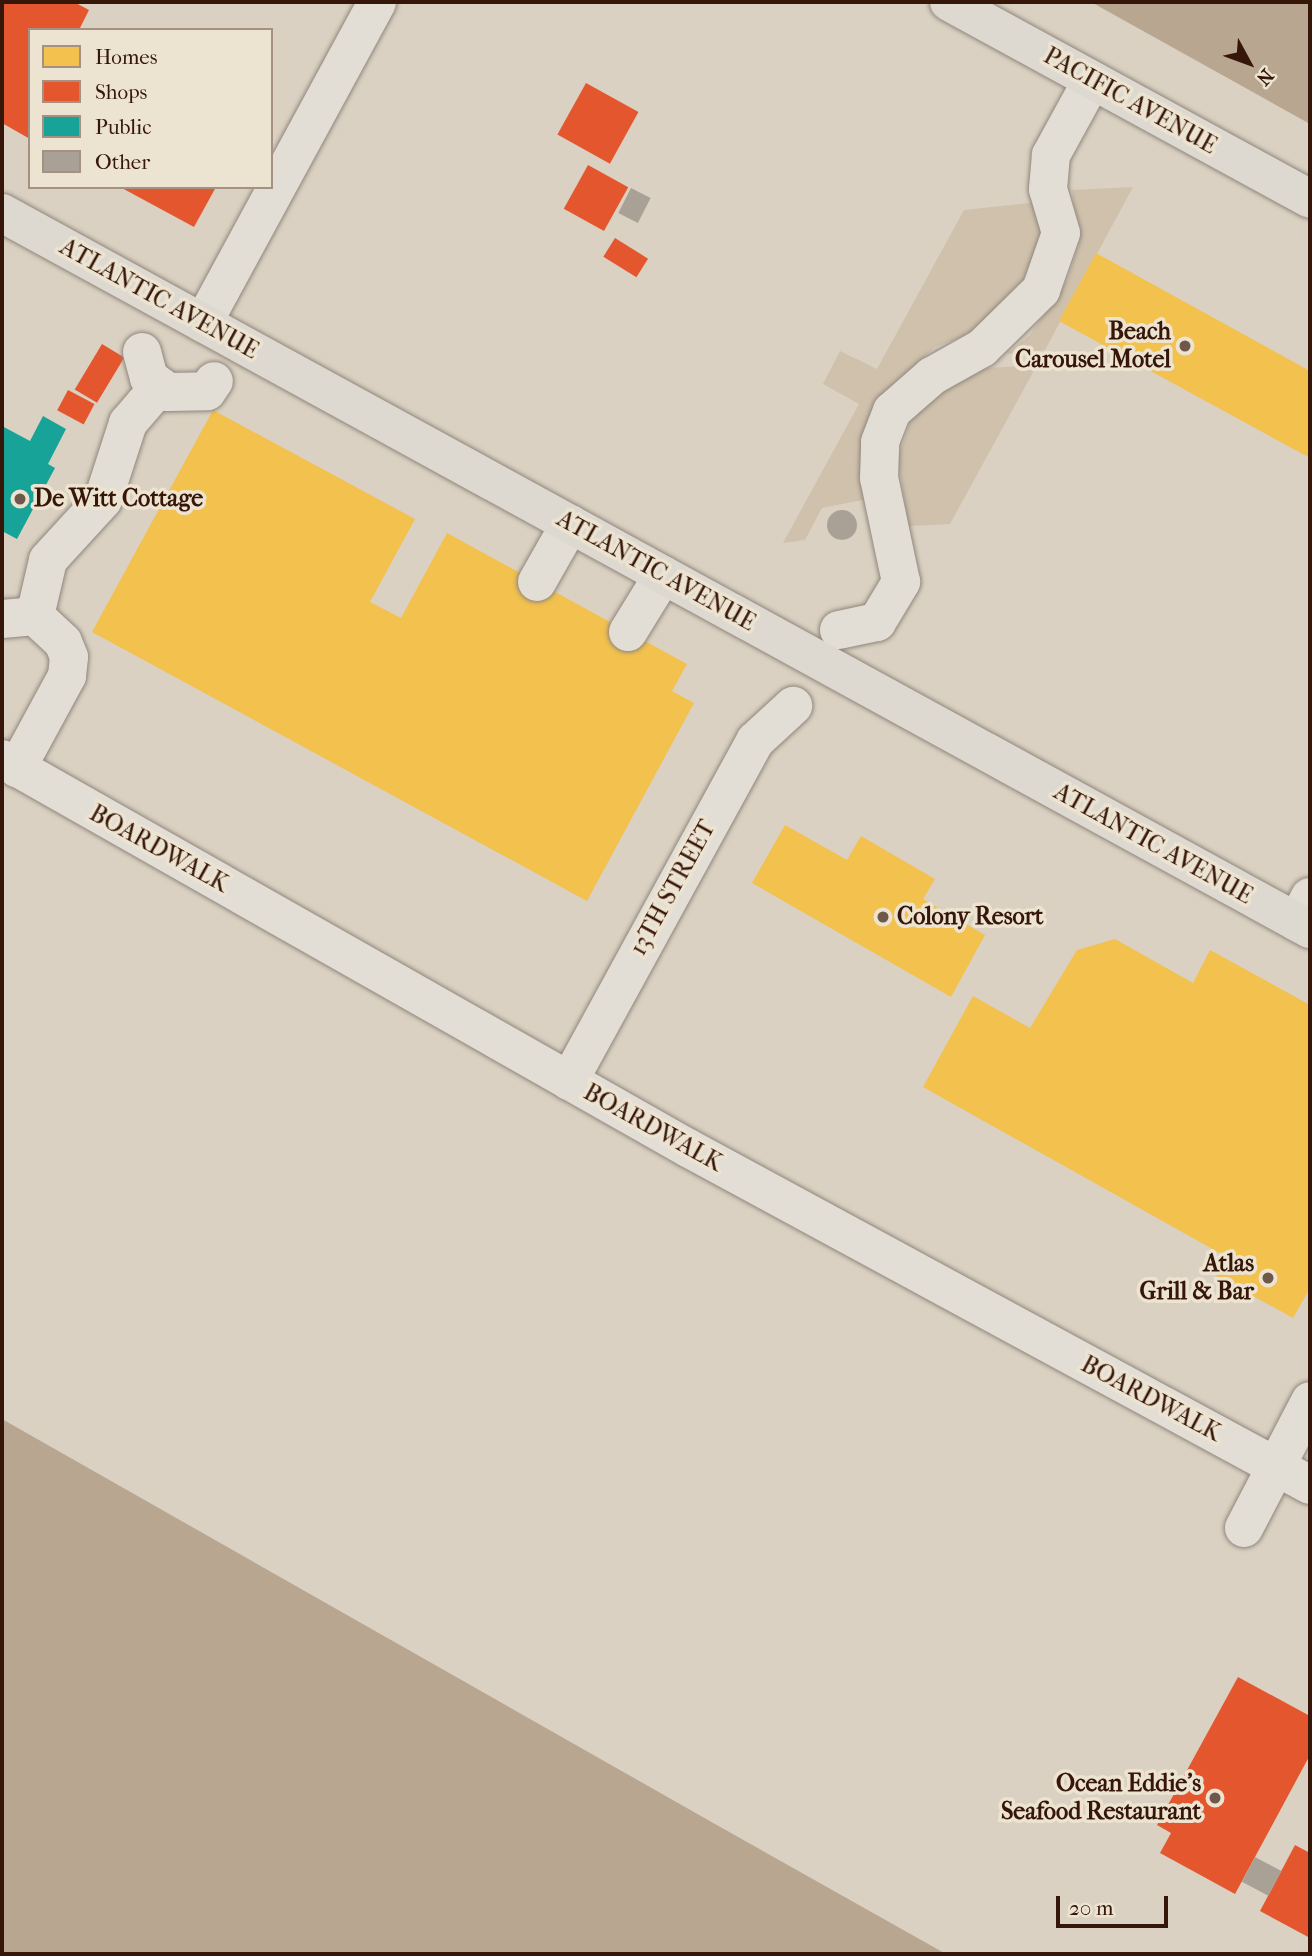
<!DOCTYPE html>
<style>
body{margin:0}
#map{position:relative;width:1312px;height:1956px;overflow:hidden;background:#dad1c2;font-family:"IM FELL French Canon",serif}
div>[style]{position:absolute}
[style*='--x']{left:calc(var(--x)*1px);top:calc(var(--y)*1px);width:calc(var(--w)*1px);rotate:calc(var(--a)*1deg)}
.green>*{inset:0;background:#cfc1ac}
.water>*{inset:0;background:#b8a691}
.homes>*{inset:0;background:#f2c14e}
.shops>*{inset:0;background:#e4572e;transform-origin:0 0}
.public>*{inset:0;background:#17a398}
.building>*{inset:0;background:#aaa196;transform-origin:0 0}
.round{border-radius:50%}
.roads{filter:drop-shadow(0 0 2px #90867c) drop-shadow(0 0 2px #90867c)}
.minor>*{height:38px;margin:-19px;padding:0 19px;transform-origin:19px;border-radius:19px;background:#e2ded6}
.major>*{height:38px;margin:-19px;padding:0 19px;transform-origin:19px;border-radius:19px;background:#ddd9d0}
.highway>*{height:38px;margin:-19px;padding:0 19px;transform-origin:19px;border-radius:19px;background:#ddd9d0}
.dots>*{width:19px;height:19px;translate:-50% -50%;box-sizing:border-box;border:4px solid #ede3d1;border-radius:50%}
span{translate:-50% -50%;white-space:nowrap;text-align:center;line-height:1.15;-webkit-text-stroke:7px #ede3d1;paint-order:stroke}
.street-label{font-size:24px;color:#361608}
.poi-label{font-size:24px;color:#361608;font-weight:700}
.right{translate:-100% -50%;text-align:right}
.left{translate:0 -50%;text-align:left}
.frame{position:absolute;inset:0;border:4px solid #361608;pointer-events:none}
.legend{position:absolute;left:28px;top:28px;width:245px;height:161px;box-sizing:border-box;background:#ede3d1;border:2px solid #a49181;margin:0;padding:9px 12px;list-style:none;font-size:21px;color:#361608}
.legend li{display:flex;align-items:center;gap:14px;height:35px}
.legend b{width:35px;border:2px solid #a49181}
.north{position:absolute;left:1214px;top:28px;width:70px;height:70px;-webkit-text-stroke:5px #ede3d1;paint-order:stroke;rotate:131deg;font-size:19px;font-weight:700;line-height:28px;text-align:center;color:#361608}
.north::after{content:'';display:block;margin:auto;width:24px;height:32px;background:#361608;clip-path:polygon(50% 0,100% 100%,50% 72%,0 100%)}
.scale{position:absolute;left:1056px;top:1896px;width:112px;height:32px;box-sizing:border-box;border:4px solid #361608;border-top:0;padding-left:9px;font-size:21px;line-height:24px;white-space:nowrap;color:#361608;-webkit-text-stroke:5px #ede3d1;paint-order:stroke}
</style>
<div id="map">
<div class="green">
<i style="clip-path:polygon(1133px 187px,1045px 350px,1007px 354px,1030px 335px,1068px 279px,1079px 243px,1072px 190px)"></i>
<i style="clip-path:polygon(1038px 202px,1045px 221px,1029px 279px,985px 328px,935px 347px,887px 390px,867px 499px,822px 508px,805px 540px,783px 543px,859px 404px,823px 384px,840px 351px,877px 369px,964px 210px)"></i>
<i style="clip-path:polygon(1037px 365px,950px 524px,909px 526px,898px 459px,912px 417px,970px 369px)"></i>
</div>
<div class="water">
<i style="clip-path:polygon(1091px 2px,1310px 2px,1310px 124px)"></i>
<i style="clip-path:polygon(2px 1419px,715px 1824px,946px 1954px,2px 1954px)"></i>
</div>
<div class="homes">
<i style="clip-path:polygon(1096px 253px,1310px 371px,1310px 458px,1059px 321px)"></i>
<i style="clip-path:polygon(213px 410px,415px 519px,370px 602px,401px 618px,447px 533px,687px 664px,672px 691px,694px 703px,587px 901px,92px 632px)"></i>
<i style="clip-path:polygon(785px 825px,847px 860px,861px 836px,935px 879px,923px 899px,985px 935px,951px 997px,752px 883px)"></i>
<i style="clip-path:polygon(1115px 939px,1193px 983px,1210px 950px,1310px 1005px,1310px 1288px,1293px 1318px,1215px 1275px,1225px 1256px,923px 1087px,973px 996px,1030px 1028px,1077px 950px)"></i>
</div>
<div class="shops">
<i style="clip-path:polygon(2px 2px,74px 2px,89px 10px,79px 30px,30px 30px,30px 139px,2px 123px)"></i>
<i style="left:586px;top:83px;width:60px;height:59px;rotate:29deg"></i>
<i style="left:588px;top:165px;width:46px;height:50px;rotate:29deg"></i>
<i style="clip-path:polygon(120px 187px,216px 187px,194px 227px)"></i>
<i style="left:615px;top:238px;width:39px;height:22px;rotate:32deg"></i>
<i style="left:102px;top:344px;width:26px;height:53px;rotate:31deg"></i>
<i style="left:68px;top:390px;width:30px;height:23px;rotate:28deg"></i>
<i style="clip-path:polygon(1238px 1677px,1310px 1716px,1310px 1755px,1235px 1894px,1160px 1853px,1171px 1833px,1157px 1825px)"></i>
<i style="clip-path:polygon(1295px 1845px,1310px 1853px,1310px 1938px,1260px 1911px)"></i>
</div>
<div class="public">
<i style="clip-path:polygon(43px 416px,66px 429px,48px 464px,55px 468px,17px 539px,2px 531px,2px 426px,30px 441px)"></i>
</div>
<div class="building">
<i style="left:631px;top:188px;width:22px;height:28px;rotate:27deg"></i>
<i class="round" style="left:827px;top:510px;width:30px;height:30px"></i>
<i style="left:1255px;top:1857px;width:30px;height:28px;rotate:28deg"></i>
</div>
<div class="roads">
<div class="minor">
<i style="--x:203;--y:323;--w:365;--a:-61.5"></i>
<i style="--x:142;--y:352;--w:27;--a:75"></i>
<i style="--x:149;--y:378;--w:24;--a:36"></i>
<i style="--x:168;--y:392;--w:39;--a:-1"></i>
<i style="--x:207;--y:391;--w:12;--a:-55"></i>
<i style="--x:537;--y:582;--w:67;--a:-60.4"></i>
<i style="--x:35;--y:616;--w:57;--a:-76.9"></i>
<i style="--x:48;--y:560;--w:81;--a:-47.5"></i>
<i style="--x:103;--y:500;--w:81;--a:-72"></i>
<i style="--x:128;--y:423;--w:46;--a:-49.4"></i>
<i style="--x:2;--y:619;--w:33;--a:-5"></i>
<i style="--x:35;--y:616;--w:38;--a:43"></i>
<i style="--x:63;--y:642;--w:16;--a:68"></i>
<i style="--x:69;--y:657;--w:19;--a:96"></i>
<i style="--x:67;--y:676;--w:105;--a:118.5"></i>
<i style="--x:839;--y:630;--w:39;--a:-12"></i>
<i style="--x:877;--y:622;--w:47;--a:-59"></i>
<i style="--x:901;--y:582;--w:106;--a:-101.9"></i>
<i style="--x:879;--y:478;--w:36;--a:-88"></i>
<i style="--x:880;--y:442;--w:33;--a:-69"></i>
<i style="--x:892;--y:411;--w:53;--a:-41.2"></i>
<i style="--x:932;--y:376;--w:57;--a:-29.2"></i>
<i style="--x:982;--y:348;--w:83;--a:-44.5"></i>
<i style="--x:1041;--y:290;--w:60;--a:-70.7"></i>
<i style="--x:1061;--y:233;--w:46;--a:-106.5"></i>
<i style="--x:1048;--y:189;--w:34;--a:-85"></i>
<i style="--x:1051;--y:155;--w:85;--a:-61.3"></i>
<i style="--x:628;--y:632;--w:67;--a:-58.4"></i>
<i style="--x:2;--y:759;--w:789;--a:29.56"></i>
<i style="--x:688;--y:1148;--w:707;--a:28.45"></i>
<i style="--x:1297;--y:922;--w:28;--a:-63"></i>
<i style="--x:569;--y:1081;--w:388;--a:-61.3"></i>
<i style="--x:755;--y:741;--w:52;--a:-42.6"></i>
<i style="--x:1244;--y:1528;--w:143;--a:-62.5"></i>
</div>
<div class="major">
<i style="--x:2;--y:213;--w:1491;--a:28.7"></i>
</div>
<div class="highway">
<i style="--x:949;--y:2;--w:411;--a:28.6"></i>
</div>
</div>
<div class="dots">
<i style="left:1185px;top:346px;background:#6f5749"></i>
<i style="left:20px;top:499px;background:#6f5749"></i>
<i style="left:883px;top:917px;background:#6f5749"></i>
<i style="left:1268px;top:1278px;background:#6f5749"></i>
<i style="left:1215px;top:1798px;background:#6f5749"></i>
</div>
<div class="street-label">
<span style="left:1130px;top:101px;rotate:29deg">PACIFIC AVENUE</span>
<span style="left:159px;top:299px;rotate:29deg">ATLANTIC AVENUE</span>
<span style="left:656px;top:571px;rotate:29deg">ATLANTIC AVENUE</span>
<span style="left:1153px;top:844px;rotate:29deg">ATLANTIC AVENUE</span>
<span style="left:159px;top:849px;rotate:29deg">BOARDWALK</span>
<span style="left:673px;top:888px;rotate:-61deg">13TH STREET</span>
<span style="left:653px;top:1128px;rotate:29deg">BOARDWALK</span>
<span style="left:1151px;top:1399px;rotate:28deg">BOARDWALK</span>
</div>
<div class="poi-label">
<span class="right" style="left:1171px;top:346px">Beach<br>Carousel Motel</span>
<span class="left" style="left:34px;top:499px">De Witt Cottage</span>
<span class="left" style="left:897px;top:917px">Colony Resort</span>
<span class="right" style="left:1254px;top:1278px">Atlas<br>Grill &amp; Bar</span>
<span class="right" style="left:1201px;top:1798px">Ocean Eddie's<br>Seafood Restaurant</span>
</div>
<div class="frame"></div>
<ul class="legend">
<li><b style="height:19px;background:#f2c14e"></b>Homes</li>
<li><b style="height:19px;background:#e4572e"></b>Shops</li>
<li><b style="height:19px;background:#17a398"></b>Public</li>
<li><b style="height:19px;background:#aaa196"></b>Other</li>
</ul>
<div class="north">N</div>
<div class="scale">20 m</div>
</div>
